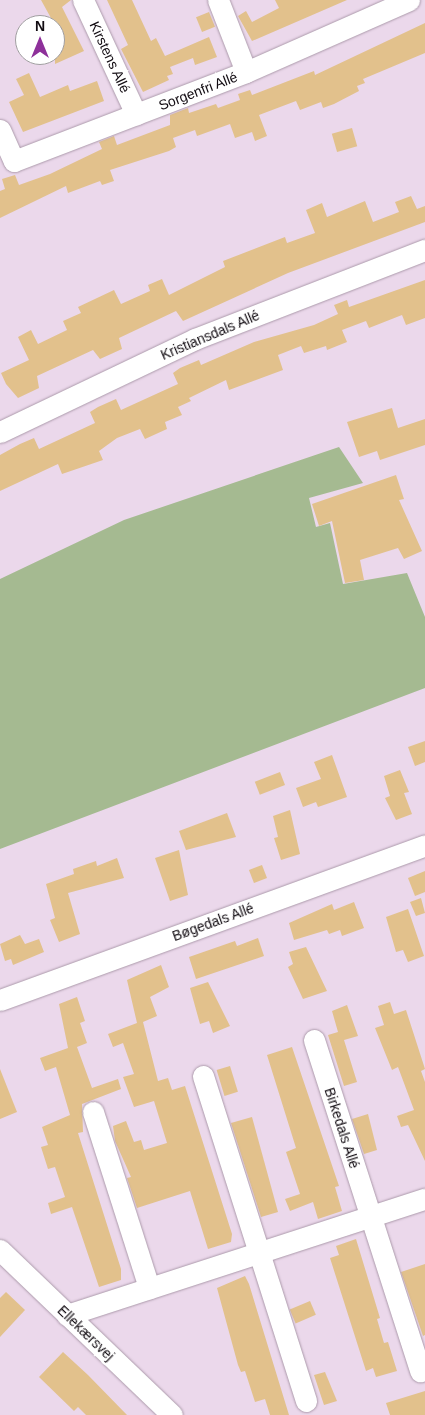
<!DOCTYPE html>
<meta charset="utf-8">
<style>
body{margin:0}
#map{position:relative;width:425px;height:1415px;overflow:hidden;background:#ebd8eb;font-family:Arial,sans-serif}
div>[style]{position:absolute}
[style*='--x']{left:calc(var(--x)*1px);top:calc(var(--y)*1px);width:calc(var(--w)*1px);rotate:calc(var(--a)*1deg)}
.green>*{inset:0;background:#a5ba91}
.building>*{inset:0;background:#e2c18c;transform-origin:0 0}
.roads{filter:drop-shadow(0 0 1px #ac9aab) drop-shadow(0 0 1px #ac9aab)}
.minor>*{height:21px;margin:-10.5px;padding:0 10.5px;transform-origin:10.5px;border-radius:10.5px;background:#fff}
span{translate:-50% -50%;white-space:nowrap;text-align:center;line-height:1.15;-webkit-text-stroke:5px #fff;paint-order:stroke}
.street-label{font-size:14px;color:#120c12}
.north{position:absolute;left:15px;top:15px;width:50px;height:50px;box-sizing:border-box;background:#fff;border:1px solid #a09ea0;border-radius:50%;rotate:0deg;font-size:14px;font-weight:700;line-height:20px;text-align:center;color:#120c12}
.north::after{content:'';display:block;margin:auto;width:18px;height:22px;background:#8e309a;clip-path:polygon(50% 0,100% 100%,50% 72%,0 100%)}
</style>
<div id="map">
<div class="green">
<i style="clip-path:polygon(339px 447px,363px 483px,309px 498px,316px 527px,330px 523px,343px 584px,407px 573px,425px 617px,425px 688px,0 849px,0 579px,124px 520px)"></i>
</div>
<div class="building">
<i style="clip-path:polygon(41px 0,71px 0,62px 7px,84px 51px,55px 64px,55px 44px,62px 38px)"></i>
<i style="clip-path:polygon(107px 0,132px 0,151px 41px,156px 38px,165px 56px,209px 37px,217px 57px,195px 65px,193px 58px,170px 67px,173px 74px,167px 76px,169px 80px,143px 92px,121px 49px,128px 45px)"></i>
<i style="clip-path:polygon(275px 0,347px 0,252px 41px,238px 16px,246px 11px,252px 22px,279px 8px)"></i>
<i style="left:209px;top:12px;width:16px;height:14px;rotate:68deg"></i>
<i style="clip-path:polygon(425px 23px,425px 53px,363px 79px,365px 83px,357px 86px,359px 91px,334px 104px,323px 108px,321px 102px,300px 110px,296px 101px,259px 115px,267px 136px,255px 141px,252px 132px,235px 138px,230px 124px,197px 136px,195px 130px,173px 138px,176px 147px,169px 151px,110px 170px,114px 181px,102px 185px,100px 181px,68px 193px,66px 186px,0 218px,0 191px,5px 189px,2px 179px,15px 175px,19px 185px,50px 174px,102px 149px,99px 142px,114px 136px,117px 145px,170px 125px,170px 115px,188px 108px,189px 113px,216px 104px,218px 108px,240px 100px,238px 94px,250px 90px,252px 95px,314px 71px,315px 75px)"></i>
<i style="clip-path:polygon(29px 73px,40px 97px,68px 85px,70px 91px,97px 81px,104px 101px,23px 132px,9px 102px,24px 95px,16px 79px)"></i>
<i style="left:352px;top:128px;width:19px;height:21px;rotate:74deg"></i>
<i style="clip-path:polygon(411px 196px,417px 209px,425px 206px,425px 222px,288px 273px,183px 321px,176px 311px,119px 338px,122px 349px,100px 359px,93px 350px,37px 376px,39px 388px,18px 398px,6px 384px,1px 373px,29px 360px,18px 337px,31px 330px,38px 344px,67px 330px,63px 321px,81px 313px,78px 307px,114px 290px,121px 304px,150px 291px,148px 285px,162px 279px,169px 295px,225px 267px,223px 261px,236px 256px,285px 237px,287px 243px,315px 233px,306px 210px,322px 203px,327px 217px,365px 201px,373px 222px,399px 212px,395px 202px)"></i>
<i style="clip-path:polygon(425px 280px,425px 318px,406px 325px,402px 315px,369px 328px,366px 321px,342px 330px,347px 342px,327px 350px,326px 346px,304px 353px,301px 346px,278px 355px,283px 370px,229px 390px,226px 380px,189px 398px,191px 401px,178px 407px,182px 415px,165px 422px,167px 429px,145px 439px,140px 429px,117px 438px,99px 451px,103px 460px,62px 474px,58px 464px,0 491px,0 455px,20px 444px,34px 438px,39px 449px,95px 423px,90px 412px,98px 407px,116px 399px,121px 410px,178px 384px,173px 373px,180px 368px,199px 360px,201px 365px,254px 342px,314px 325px,338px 314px,334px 305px,347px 300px,349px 307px)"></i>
<i style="clip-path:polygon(392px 408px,398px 428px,425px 419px,425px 445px,380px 460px,377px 451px,359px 457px,347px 422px)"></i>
<i style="clip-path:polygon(396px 475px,404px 499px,399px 500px,422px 551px,404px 559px,398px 548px,360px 560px,364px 580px,345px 583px,332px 521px,319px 526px,312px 504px)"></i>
<i style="clip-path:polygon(425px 741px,425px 762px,415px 766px,408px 747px)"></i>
<i style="clip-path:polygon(332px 755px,347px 797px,318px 807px,316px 802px,303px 807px,296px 788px,321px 779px,314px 762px)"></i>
<i style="clip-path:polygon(400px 770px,409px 792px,404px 793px,412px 814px,396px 820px,385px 798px,390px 796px,384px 776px)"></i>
<i style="left:280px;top:772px;width:14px;height:27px;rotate:69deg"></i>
<i style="clip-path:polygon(290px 810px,300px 854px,281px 860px,274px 838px,278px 837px,273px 816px)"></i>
<i style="clip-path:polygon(227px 813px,236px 837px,186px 850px,179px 831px)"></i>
<i style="clip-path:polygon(179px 850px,188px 895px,170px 901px,155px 858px)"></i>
<i style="clip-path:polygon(117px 858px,124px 878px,68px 893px,80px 934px,59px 942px,50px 920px,55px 918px,46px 884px,74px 874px,73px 869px,96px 861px,97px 866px)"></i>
<i style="left:262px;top:865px;width:14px;height:14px;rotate:69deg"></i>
<i style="clip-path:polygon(425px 871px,425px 892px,415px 896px,408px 878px)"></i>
<i style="clip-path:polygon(421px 898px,425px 913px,416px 916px,410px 902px)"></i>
<i style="clip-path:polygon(354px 902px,364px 928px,342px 936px,340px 930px,329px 934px,327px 930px,294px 940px,289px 923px,332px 904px,334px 910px)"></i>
<i style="clip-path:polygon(408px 909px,424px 956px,408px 962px,403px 950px,396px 952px,386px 917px)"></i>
<i style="clip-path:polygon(20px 935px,25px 944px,39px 939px,44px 952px,13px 965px,11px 959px,5px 961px,0 944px)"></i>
<i style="clip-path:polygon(258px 938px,264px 956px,196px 979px,189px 957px,235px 941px,237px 946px)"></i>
<i style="clip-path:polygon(306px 947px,327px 991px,303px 999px,288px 967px,293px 964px,289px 952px)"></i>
<i style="clip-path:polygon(161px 965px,169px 987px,150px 997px,157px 1016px,143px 1022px,158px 1081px,168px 1078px,172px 1090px,185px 1086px,232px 1234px,231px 1242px,208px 1249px,190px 1191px,137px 1208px,127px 1178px,131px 1177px,115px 1141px,113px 1126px,126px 1121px,134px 1142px,141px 1140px,144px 1150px,167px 1143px,154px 1101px,134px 1107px,123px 1077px,134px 1074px,123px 1043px,113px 1047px,108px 1034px,137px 1023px,127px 980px)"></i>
<i style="clip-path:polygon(208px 982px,230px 1026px,213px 1033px,209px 1021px,200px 1024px,190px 988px)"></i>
<i style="clip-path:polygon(77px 997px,85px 1021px,80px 1023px,87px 1043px,77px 1047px,92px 1088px,118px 1079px,121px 1089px,82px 1104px,83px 1132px,78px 1133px,121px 1269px,121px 1280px,99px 1287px,72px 1207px,51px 1214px,48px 1203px,65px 1197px,55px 1167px,48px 1169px,41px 1147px,48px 1145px,42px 1127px,70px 1115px,56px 1067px,45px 1071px,40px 1058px,68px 1048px,59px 1004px)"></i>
<i style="clip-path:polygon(390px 1002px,394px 1014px,406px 1010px,425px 1069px,421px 1071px,425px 1082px,425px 1161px,408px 1125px,401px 1127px,397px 1116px,414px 1110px,398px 1067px,392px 1070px,375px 1028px,384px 1025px,378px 1006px)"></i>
<i style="clip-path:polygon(347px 1005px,358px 1036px,344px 1040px,357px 1082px,344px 1086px,328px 1035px,338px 1032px,332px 1011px)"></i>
<i style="clip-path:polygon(292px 1047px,339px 1186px,335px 1187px,342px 1211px,318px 1219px,313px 1202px,290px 1211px,285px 1199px,300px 1194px,286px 1152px,296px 1148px,267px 1055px)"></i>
<i style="left:230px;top:1066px;width:27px;height:14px;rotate:73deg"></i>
<i style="clip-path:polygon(0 1069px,17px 1112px,0 1119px)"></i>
<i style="clip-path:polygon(368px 1114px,377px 1150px,364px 1154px,352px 1119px)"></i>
<i style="clip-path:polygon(252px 1117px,278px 1212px,261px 1217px,231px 1123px)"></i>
<i style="clip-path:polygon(356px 1239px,380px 1318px,377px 1319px,384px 1343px,388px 1342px,397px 1371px,376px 1377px,373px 1368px,366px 1371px,330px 1258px,339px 1255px,336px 1246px)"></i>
<i style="clip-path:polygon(425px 1264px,425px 1335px,423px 1336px,401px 1272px)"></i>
<i style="clip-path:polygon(245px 1276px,249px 1284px,289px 1415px,270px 1415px,265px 1399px,255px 1402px,245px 1371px,241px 1372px,238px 1365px,217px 1288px)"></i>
<i style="clip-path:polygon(6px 1292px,25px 1310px,0 1337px,0 1298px)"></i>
<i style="left:310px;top:1301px;width:15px;height:22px;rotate:67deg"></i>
<i style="clip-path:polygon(63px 1352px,88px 1375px,127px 1415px,86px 1415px,78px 1407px,74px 1411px,39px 1377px)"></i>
<i style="clip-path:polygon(325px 1372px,337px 1401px,324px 1405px,314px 1375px)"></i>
<i style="clip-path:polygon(425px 1391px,425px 1415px,390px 1415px,386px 1403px)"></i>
</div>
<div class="roads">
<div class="minor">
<i style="--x:83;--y:0;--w:126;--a:65.1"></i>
<i style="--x:218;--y:0;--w:77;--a:68.7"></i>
<i style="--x:0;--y:130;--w:34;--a:66"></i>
<i style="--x:14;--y:161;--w:248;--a:-21"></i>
<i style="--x:246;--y:72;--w:178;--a:-23.8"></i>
<i style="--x:0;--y:432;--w:216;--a:-25.5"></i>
<i style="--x:195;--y:339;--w:247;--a:-21.2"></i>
<i style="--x:0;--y:1000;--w:452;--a:-20"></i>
<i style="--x:314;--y:1040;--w:348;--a:72.2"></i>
<i style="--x:203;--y:1076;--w:341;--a:72.4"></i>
<i style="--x:93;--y:1112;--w:185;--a:72.3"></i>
<i style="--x:0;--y:1250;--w:238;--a:43.8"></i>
<i style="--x:67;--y:1315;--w:376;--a:-18"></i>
</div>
</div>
<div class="street-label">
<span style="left:110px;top:57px;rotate:65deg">Kirstens Allé</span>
<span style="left:198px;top:91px;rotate:-21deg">Sorgenfri Allé</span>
<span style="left:210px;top:335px;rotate:-23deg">Kristiansdals Allé</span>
<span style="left:213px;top:922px;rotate:-20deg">Bøgedals Allé</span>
<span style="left:342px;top:1128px;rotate:72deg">Birkedals Allé</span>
<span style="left:86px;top:1333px;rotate:44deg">Ellekærsvej</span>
</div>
<div class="north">N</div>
</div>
